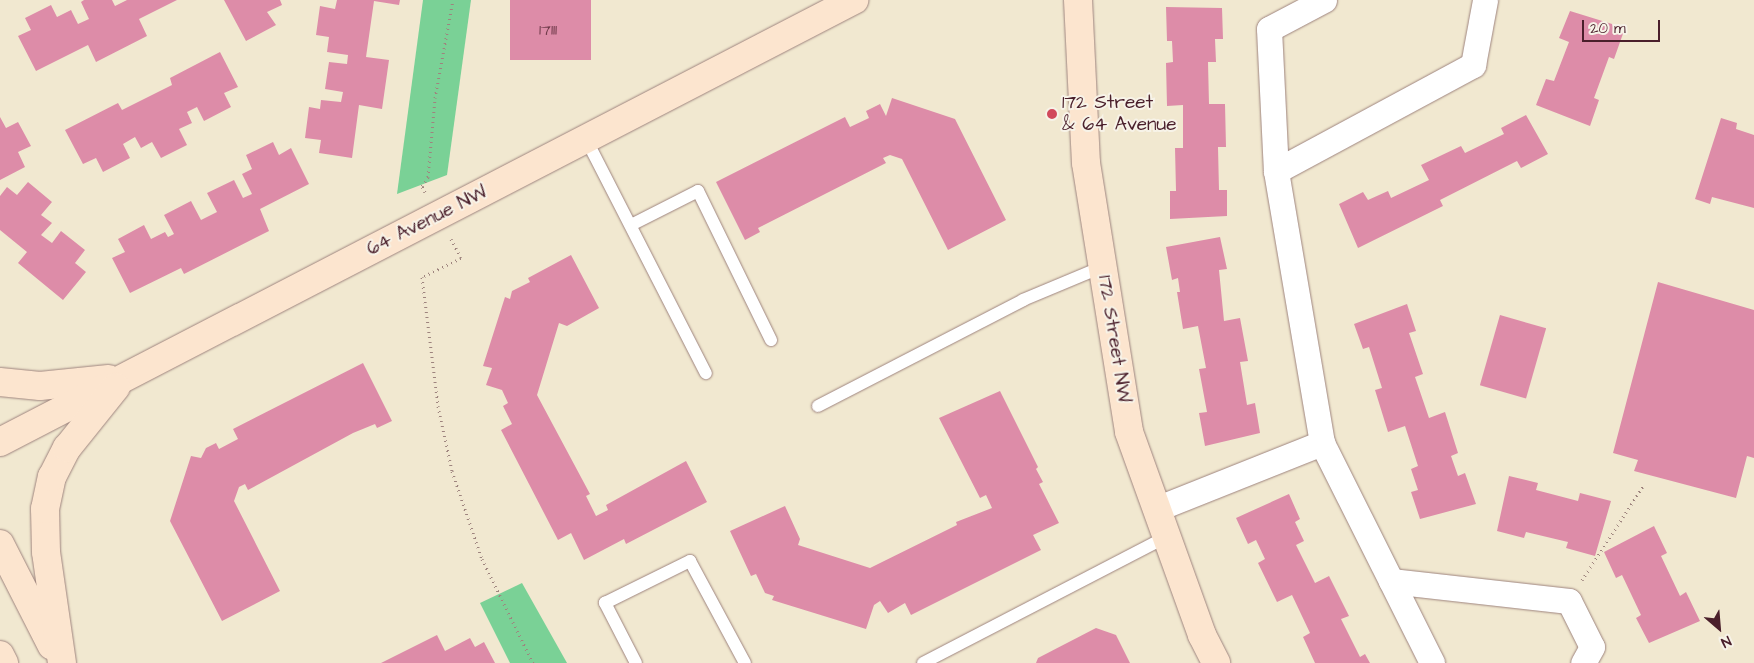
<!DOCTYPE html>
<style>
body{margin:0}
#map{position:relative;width:1754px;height:663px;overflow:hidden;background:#f1e8d0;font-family:"Architects Daughter",sans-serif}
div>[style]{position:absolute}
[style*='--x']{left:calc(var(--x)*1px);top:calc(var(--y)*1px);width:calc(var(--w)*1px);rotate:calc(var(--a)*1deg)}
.green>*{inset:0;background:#7ad196}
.building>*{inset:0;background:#dd8ca8;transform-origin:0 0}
.path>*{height:3px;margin-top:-1.5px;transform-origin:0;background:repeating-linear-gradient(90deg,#9e847e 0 1px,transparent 0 5px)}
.roads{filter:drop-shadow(0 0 1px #9e847e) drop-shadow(0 0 1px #9e847e)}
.lane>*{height:12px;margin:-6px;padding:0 6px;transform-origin:6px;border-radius:6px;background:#fff}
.street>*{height:25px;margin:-12.5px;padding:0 12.5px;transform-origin:12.5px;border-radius:12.5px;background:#fff}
.secondary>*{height:28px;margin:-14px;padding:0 14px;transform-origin:14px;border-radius:14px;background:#fce5cf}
.dots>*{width:14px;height:14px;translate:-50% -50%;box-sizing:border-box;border:2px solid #f7f3e8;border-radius:50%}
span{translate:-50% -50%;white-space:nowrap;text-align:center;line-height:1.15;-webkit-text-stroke:4px #f7f3e8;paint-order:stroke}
.number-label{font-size:16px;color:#6f3a4a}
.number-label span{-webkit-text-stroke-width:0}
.poi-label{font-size:19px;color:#4a1f2b}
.left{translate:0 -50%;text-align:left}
.street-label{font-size:19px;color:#4a1f2b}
.north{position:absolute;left:1694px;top:603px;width:50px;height:50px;-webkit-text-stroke:4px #f7f3e8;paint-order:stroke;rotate:153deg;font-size:14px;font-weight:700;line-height:20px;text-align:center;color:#4a1f2b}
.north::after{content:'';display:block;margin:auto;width:18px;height:22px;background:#4a1f2b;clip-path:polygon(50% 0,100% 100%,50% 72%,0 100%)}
.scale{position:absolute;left:1582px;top:20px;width:78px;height:22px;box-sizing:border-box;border:2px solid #4a1f2b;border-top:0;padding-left:6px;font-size:15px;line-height:18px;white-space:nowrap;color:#4a1f2b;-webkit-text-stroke:4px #f7f3e8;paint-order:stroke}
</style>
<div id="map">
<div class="green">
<i style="clip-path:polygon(423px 0,471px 0,447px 175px,397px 194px)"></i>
<i style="clip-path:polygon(522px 583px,567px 663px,510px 663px,480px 603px)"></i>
</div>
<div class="building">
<i style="clip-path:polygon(84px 0,112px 0,115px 6px,127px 0,177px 0,139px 19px,147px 36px,96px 62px,88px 45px,36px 71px,18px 36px,31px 30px,25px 18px,51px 5px,57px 17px,71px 10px,78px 24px,89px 19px,81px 2px)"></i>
<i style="clip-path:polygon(224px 0,280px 0,282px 5px,267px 12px,276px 25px,246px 41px)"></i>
<i style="clip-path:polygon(337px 0,400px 0,399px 5px,374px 1px,366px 57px,389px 60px,382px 109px,359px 105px,352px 158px,319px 153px,321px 140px,305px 138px,309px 107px,320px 109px,321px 100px,341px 102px,343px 92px,325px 89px,329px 62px,347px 64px,348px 55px,327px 52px,329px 37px,316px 35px,320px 6px,335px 9px)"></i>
<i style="left:510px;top:0;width:81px;height:60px"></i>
<i style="clip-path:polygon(1166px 7px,1222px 8px,1223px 39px,1215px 39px,1216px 62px,1208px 62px,1209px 104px,1225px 104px,1226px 147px,1218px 147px,1219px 190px,1227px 190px,1227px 216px,1170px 219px,1170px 191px,1176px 191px,1175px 148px,1183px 148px,1183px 105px,1167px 106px,1166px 63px,1173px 62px,1172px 41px,1167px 41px)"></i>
<i style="clip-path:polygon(1570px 11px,1625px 28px,1614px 59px,1609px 57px,1594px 98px,1599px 100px,1590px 126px,1536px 105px,1546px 79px,1554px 81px,1569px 42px,1559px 38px)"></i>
<i style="clip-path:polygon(220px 52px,238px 87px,224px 93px,231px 107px,204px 121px,197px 107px,187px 112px,192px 123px,179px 129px,187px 145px,161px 158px,152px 142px,141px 148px,135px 137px,123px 144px,130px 158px,103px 172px,96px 158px,83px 164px,65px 130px,118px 103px,122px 110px,172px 85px,170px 78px)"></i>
<i style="clip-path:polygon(892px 98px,955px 119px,1006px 220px,948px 250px,902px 159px,890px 155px,883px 158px,886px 163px,758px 228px,760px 232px,745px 240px,716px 182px,845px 117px,850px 127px,869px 118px,866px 111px,880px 104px,886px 116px)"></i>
<i style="clip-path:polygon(1526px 115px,1548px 154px,1521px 168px,1517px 161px,1440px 200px,1443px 206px,1358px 248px,1339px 204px,1363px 192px,1368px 200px,1388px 191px,1391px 198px,1429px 180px,1421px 165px,1461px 146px,1465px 153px,1504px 134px,1501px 128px)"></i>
<i style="clip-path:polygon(0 117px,6px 128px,18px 122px,31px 146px,18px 152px,25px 167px,0 180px)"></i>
<i style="clip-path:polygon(1721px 118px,1737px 123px,1736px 129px,1754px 135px,1754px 208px,1712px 197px,1710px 204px,1695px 199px)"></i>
<i style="clip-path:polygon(273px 142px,279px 155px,291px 148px,309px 184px,260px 209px,269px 231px,184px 274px,181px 268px,130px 293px,112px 258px,125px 252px,118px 239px,144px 225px,151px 239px,165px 232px,168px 237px,174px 234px,164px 215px,191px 201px,201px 220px,217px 212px,207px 193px,234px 180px,243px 198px,252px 194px,242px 174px,252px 169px,246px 155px)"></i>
<i style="clip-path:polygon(28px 182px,52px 202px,41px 215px,52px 223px,41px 235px,52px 243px,61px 231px,85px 250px,75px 263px,86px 272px,63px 300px,18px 263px,27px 252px,0 230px,0 196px,7px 187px,17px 195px)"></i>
<i style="clip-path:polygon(1220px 237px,1227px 269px,1219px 270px,1224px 321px,1240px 318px,1248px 361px,1240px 362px,1247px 405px,1255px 403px,1260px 433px,1205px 446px,1199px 413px,1207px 412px,1199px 369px,1206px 368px,1198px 326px,1183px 329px,1177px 292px,1180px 292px,1178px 278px,1172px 280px,1166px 247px)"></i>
<i style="clip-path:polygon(571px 255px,599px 308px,567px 326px,559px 323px,537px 395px,590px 494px,586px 496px,596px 516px,608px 510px,606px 505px,686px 461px,707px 502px,626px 544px,624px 539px,584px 560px,571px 533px,558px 540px,501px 430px,512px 424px,503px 406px,508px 403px,502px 390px,486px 385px,492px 368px,483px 366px,505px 297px,510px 299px,512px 291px,530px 282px,528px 278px)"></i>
<i style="clip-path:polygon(1658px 282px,1754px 310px,1754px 458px,1747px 456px,1736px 498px,1634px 471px,1638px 460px,1613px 453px)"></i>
<i style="clip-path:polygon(1407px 304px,1416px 331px,1409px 333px,1423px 374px,1415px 377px,1429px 418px,1445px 412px,1458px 453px,1451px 456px,1458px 476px,1465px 473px,1476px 504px,1420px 519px,1411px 492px,1418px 490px,1411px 469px,1418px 466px,1405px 426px,1388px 432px,1375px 390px,1382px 388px,1369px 347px,1363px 349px,1354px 324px)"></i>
<i style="left:1500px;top:315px;width:48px;height:73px;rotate:16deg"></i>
<i style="clip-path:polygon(363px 363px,392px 421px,377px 428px,375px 424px,353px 433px,248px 490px,245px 484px,239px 487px,234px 501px,280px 591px,222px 621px,170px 521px,191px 456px,201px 458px,206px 448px,216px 443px,219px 449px,238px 439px,233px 429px)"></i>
<i style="clip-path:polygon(1000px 391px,1038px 467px,1036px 469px,1043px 482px,1039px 484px,1059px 523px,1033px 535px,1041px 550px,911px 615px,905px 603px,888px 613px,880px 601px,874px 605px,866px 629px,772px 600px,774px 596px,765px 593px,756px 574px,751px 576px,730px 531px,785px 506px,800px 539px,798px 545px,870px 568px,957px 525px,956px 522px,992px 508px,986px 495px,980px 498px,939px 418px)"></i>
<i style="clip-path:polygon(1509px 476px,1538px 483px,1536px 490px,1578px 501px,1580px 493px,1611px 501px,1595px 556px,1566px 548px,1568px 542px,1526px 532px,1524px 538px,1497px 531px)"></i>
<i style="clip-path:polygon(1289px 494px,1300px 519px,1295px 522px,1304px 541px,1296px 545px,1315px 583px,1329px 576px,1349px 616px,1341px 619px,1360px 657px,1365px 654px,1370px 663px,1315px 663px,1303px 637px,1310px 633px,1292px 595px,1277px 602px,1258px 563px,1265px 559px,1256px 540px,1248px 544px,1236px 518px)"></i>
<i style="clip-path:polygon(1654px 526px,1667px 553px,1661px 556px,1680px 596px,1686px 592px,1700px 621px,1649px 643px,1636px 618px,1641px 615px,1622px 575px,1616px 578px,1604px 552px)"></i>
<i style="clip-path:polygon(1096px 628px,1116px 635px,1130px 663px,1036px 663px,1038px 658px)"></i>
<i style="clip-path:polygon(437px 635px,445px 651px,470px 638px,475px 647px,484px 642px,495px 663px,381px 663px)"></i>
</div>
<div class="path">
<i style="--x:425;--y:192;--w:7;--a:-117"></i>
<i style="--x:422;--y:186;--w:11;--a:-56"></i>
<i style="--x:428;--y:177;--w:79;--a:-84.9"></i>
<i style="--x:435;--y:98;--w:100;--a:-79.6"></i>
<i style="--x:451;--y:239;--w:21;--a:62"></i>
<i style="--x:461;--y:258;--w:43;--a:154"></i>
<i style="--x:422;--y:277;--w:130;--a:82.9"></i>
<i style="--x:438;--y:406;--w:66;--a:77.8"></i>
<i style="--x:452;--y:471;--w:93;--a:71.2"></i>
<i style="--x:482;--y:559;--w:116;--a:63.9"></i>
<i style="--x:1582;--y:580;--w:112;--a:-57"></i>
</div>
<div class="roads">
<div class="lane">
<i style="--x:586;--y:139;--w:263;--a:62.9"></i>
<i style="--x:631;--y:225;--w:75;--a:-26.9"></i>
<i style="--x:698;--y:191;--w:166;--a:63.9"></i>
<i style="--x:818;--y:406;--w:231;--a:-27.3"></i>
<i style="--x:1023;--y:300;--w:86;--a:-22.7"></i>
<i style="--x:636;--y:663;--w:68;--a:-117.3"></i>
<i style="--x:605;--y:603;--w:95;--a:-26.3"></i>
<i style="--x:690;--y:561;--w:116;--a:61.7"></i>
<i style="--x:923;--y:663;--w:274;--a:-27.4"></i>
</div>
<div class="street">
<i style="--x:1324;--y:0;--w:62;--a:152.2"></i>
<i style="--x:1269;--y:29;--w:142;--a:87.2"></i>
<i style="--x:1276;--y:171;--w:276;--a:80.4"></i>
<i style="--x:1322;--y:443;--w:246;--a:63.4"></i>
<i style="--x:1276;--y:171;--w:224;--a:-28.3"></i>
<i style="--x:1473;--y:65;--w:66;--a:-79.5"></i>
<i style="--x:1156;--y:509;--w:179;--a:-21.7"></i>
<i style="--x:1391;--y:581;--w:179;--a:6.4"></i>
<i style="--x:1569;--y:601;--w:51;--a:63.4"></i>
<i style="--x:1592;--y:647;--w:18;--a:119"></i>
</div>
<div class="secondary">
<i style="--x:1078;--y:0;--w:163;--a:87.2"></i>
<i style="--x:1086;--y:163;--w:272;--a:80.9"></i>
<i style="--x:1129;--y:432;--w:216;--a:70.2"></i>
<i style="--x:1202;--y:635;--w:31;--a:63"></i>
<i style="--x:0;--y:382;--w:40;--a:5.7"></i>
<i style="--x:40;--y:386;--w:69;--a:-5.8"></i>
<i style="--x:0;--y:442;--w:962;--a:-27.36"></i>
<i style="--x:0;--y:544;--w:114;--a:63"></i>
<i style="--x:0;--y:655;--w:9;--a:63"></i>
<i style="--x:62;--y:663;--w:112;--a:-98.2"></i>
<i style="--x:46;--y:552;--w:43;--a:-91.3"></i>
<i style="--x:45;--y:509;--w:33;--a:-78"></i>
<i style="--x:52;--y:477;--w:33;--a:-63"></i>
<i style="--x:67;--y:448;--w:78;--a:-51.2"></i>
</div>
</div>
<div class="dots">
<i style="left:1052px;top:114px;background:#d1495b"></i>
</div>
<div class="number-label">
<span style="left:548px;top:30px">17111</span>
</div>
<div class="poi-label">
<span class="left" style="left:1062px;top:114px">172 Street<br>&amp; 64 Avenue</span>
</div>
<div class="street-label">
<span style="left:427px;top:221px;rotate:-27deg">64 Avenue NW</span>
<span style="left:1114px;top:339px;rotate:81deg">172 Street NW</span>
</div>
<div class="north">N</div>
<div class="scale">20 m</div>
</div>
